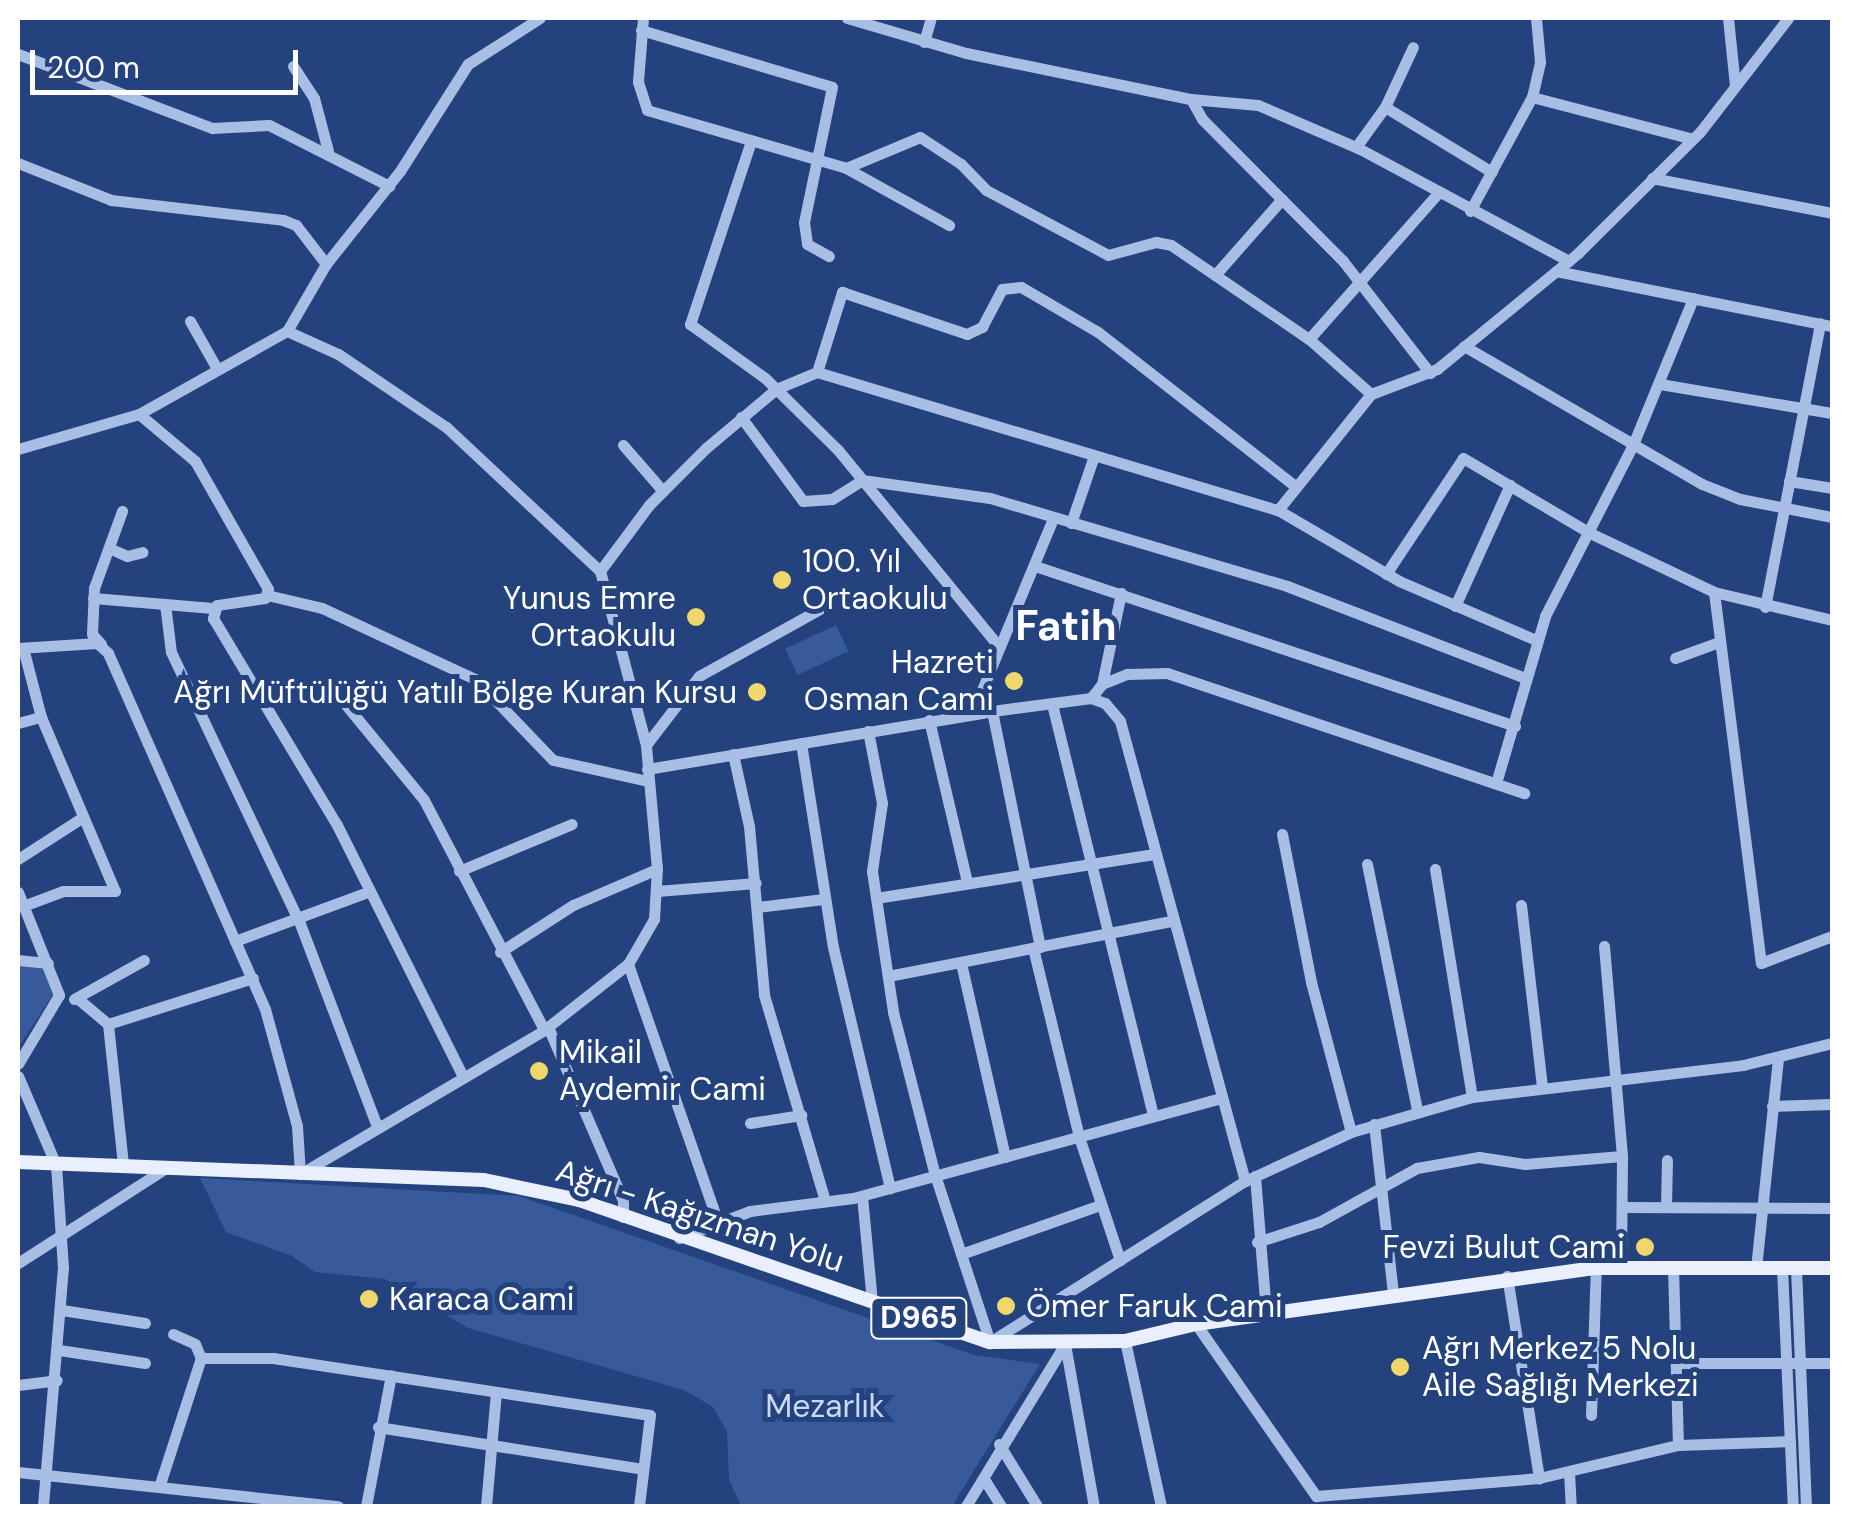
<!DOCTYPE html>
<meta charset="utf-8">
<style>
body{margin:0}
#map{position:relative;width:1850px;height:1524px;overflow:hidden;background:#24427d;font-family:"DM Sans",sans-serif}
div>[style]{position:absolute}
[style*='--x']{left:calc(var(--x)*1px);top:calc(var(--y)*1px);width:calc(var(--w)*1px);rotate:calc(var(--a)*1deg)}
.green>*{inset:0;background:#375a9a;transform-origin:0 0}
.minor>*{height:11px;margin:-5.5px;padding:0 5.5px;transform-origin:5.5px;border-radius:5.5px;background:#a8bee5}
.major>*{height:14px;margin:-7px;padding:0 7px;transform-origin:7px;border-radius:7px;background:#e9effd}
.dots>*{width:28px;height:28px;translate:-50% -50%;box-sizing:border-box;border:5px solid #24427d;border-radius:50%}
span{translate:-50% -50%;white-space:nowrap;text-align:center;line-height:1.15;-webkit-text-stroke:10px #24427d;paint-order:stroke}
.shield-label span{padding:2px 8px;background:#24427d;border:2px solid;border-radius:8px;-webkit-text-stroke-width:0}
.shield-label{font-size:30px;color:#fff;font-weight:700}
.poi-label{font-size:32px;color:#fff}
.left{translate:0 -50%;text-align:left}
.right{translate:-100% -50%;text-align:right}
.street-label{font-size:32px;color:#fff}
.park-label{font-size:32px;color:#cbdaf4}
.district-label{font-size:42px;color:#fff;font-weight:700}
.frame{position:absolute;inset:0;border:20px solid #fff;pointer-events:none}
.scale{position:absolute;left:30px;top:50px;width:268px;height:45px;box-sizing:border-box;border:5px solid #fff;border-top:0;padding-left:12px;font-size:30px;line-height:35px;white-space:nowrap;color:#fff;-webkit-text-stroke:8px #24427d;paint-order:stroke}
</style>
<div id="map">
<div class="green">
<i style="left:836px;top:625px;width:29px;height:56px;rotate:65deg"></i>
<i style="clip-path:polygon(18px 966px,45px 969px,54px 993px,18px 1048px)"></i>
<i style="clip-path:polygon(200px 1178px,519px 1196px,974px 1355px,1040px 1364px,952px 1506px,741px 1506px,729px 1479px,727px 1432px,713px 1407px,684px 1390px,468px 1328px,385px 1279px,315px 1272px,292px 1256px,226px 1232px)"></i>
</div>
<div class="minor">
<i style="--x:643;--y:18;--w:64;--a:94.5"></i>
<i style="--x:638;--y:82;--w:29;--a:72"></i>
<i style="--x:647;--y:110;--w:207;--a:16.2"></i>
<i style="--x:846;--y:168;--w:118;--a:29"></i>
<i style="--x:847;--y:18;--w:124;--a:16.4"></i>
<i style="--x:966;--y:53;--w:230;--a:11.6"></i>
<i style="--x:1191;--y:99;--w:67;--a:5.1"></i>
<i style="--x:1258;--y:105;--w:111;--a:23.3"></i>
<i style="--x:1360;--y:149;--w:237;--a:28.2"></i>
<i style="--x:1728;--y:18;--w:68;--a:84.1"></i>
<i style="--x:641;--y:30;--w:199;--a:16.6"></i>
<i style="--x:832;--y:87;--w:138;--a:101.7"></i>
<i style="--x:804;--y:222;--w:22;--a:82"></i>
<i style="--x:807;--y:244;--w:25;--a:29"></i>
<i style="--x:924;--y:42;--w:25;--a:-74"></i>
<i style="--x:18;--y:54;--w:208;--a:20.9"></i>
<i style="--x:212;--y:128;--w:57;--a:-3"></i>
<i style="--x:269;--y:125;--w:135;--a:26.9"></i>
<i style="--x:293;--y:66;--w:38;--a:57"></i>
<i style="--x:314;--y:98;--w:55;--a:75.2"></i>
<i style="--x:1532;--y:97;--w:166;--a:14.6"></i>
<i style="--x:1191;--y:99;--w:23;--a:61"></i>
<i style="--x:1202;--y:119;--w:200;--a:45.2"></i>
<i style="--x:1343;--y:261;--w:142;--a:52.2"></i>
<i style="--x:1385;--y:107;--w:125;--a:31.3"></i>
<i style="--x:750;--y:144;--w:190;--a:108.4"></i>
<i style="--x:690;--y:324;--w:92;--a:35.8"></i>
<i style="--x:765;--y:378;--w:103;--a:44.6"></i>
<i style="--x:838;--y:450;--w:254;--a:50.7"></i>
<i style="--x:1356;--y:147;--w:49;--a:-54.1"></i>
<i style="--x:1385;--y:107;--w:66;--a:-65"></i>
<i style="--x:18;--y:163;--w:100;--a:21.7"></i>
<i style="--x:111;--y:200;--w:173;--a:6.6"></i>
<i style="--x:283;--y:220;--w:14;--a:21"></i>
<i style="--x:296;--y:225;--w:49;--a:52.4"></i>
<i style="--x:846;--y:168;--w:80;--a:-22.7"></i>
<i style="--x:920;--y:137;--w:49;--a:33.4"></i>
<i style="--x:961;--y:164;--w:36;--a:46"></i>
<i style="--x:986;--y:190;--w:138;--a:28"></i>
<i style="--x:1108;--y:255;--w:50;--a:-15.2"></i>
<i style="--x:1156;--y:242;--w:15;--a:11"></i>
<i style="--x:1171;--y:245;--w:167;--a:34.3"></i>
<i style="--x:1309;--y:339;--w:83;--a:41.6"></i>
<i style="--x:1652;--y:178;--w:183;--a:11"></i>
<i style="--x:1470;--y:211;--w:130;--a:-61.5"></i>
<i style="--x:1532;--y:97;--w:36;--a:-77"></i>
<i style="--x:1540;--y:62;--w:44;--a:-95.2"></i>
<i style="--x:1556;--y:271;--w:281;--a:11.3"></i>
<i style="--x:1215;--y:275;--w:101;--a:-48.6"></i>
<i style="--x:190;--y:321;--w:53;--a:60.5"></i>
<i style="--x:1309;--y:339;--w:195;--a:-48.5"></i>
<i style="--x:1464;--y:346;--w:275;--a:30.1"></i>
<i style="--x:1702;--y:484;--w:41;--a:21.5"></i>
<i style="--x:1740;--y:499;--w:94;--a:11.1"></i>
<i style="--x:817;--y:372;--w:84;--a:-72.6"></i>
<i style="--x:842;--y:292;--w:132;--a:18.6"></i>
<i style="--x:967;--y:334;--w:17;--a:-25"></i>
<i style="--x:982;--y:327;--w:43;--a:-62.2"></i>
<i style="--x:1002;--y:289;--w:19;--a:-6"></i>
<i style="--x:1021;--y:287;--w:89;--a:30.3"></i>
<i style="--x:1098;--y:332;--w:249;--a:38"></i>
<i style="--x:1660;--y:384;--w:174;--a:9.6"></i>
<i style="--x:139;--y:414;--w:73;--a:40"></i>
<i style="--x:195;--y:461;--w:147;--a:60.3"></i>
<i style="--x:268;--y:589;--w:9;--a:108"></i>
<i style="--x:265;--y:598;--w:49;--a:171.7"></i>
<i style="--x:217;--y:605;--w:14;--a:107"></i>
<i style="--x:213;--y:618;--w:241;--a:59.1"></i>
<i style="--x:337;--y:825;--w:282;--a:63.4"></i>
<i style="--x:741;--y:417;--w:104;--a:53.6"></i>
<i style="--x:803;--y:501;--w:29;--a:-4"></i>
<i style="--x:832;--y:499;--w:36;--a:-32"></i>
<i style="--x:862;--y:480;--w:129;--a:8"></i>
<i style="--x:990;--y:498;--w:310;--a:16.5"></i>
<i style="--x:1287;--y:586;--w:255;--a:21.1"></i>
<i style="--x:623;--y:445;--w:61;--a:49"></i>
<i style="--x:18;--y:449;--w:126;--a:-16.1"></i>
<i style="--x:139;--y:414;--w:170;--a:-29.3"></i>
<i style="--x:287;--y:331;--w:78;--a:-59.8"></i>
<i style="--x:326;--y:264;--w:119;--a:-51.5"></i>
<i style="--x:400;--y:171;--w:127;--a:-57.6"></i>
<i style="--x:468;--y:64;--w:85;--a:-32.6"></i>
<i style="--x:1789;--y:481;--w:44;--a:9.2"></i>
<i style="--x:1278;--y:510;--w:149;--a:-51.3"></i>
<i style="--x:1371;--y:394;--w:71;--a:-20.7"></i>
<i style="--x:1437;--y:369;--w:183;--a:-39.4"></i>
<i style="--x:1578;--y:253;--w:172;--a:-44.8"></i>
<i style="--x:1700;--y:132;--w:144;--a:-52.3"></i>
<i style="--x:1071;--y:523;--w:71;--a:-71.1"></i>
<i style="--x:109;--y:548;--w:20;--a:24"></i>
<i style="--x:127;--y:556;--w:16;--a:-14"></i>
<i style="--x:1035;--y:566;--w:506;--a:18.43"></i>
<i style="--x:600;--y:571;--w:82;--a:-53.4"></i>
<i style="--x:649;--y:505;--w:81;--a:-45"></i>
<i style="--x:706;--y:448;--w:92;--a:-40.1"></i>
<i style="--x:776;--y:389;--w:44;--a:-22.5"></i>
<i style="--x:817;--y:372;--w:481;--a:16.7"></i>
<i style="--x:1278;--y:510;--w:140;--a:30.4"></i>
<i style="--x:1399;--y:581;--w:149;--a:23.3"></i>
<i style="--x:1386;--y:574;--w:139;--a:-56.4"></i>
<i style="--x:1463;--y:458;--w:147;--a:30.6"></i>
<i style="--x:1590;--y:533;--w:137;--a:25.4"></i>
<i style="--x:1714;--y:592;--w:121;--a:13.3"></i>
<i style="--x:1714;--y:592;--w:374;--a:82.8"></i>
<i style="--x:1761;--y:963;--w:76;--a:-20.8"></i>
<i style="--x:267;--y:595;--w:57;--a:13.3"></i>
<i style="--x:322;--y:608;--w:169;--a:24.9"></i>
<i style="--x:475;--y:679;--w:112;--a:46.1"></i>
<i style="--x:553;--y:760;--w:97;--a:12.5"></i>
<i style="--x:93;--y:598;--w:120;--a:4.8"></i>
<i style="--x:165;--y:604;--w:48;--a:82.9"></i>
<i style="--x:171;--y:652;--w:298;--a:64.6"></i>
<i style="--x:299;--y:921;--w:219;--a:69.2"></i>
<i style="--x:1455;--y:606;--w:133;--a:-65.6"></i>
<i style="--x:1765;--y:607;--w:289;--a:-79"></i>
<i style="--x:101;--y:644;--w:13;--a:-132"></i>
<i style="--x:92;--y:634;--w:46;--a:-87.5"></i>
<i style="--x:94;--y:588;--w:82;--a:-70"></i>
<i style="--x:18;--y:648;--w:79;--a:-3.6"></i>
<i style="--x:97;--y:643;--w:15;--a:42"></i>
<i style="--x:108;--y:653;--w:389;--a:66.2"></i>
<i style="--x:265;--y:1009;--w:121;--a:74.7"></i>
<i style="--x:297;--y:1126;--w:48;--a:86.4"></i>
<i style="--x:300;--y:1174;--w:283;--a:-30.5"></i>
<i style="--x:544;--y:1030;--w:107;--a:-38.2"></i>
<i style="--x:628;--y:964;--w:52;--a:-60"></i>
<i style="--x:654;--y:919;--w:50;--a:-86.6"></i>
<i style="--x:657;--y:869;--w:124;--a:-95.1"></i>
<i style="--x:646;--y:745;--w:180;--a:-104.8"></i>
<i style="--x:600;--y:571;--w:211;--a:-136.9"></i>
<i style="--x:446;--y:427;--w:130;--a:-145.9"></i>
<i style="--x:338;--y:354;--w:56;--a:-155.7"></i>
<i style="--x:23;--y:648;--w:71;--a:75.4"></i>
<i style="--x:41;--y:717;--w:189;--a:67"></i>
<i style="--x:115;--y:891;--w:52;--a:180"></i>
<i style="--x:63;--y:891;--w:43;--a:159.4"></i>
<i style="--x:1675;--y:658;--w:47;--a:-20"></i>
<i style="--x:328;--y:683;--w:151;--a:50.6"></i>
<i style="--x:424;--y:800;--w:259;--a:62.4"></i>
<i style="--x:1102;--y:684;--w:93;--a:-78.2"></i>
<i style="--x:1091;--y:698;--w:18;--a:-52"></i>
<i style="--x:1102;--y:684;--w:27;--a:-22"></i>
<i style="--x:1127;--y:674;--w:40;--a:-1.4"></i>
<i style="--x:1167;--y:673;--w:377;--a:18.6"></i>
<i style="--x:1052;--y:704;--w:423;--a:76.2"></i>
<i style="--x:992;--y:711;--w:241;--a:78.5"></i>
<i style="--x:972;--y:714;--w:212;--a:-67.5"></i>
<i style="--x:929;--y:720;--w:166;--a:76.8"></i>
<i style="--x:18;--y:723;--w:24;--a:-15"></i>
<i style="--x:868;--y:731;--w:73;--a:79"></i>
<i style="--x:882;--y:803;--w:69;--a:98.4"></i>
<i style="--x:872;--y:871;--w:143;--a:81.5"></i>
<i style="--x:893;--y:1012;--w:168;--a:75.6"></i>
<i style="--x:935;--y:1175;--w:176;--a:71.8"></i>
<i style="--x:990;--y:1342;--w:302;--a:-32.3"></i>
<i style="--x:1245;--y:1181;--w:117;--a:-24.8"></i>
<i style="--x:1351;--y:1132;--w:126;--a:-16.1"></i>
<i style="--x:1472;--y:1097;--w:273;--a:-6.7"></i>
<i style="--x:1743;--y:1065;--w:92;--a:-13.9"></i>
<i style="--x:801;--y:743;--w:206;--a:81.1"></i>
<i style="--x:833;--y:947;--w:248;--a:76.7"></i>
<i style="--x:646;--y:745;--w:87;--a:-52.5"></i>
<i style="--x:699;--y:676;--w:149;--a:-29"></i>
<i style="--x:733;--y:754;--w:74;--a:77.5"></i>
<i style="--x:749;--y:826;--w:170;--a:84.9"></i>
<i style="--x:764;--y:995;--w:215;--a:73.5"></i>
<i style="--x:647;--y:769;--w:350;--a:-9.5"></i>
<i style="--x:992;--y:711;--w:100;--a:-7.5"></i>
<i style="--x:1091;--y:698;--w:15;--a:20"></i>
<i style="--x:1105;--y:703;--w:23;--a:50"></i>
<i style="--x:1120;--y:721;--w:477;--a:74.8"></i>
<i style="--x:1496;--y:783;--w:174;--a:-73.6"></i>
<i style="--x:1545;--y:616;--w:190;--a:-62.8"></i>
<i style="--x:1632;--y:447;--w:161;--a:-67.7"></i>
<i style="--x:1282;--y:834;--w:151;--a:78.9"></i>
<i style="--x:1311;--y:982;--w:155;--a:75.1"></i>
<i style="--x:18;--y:859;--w:74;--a:-32.8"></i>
<i style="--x:1367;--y:864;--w:251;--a:78.5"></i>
<i style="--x:1435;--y:869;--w:231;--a:80.8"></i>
<i style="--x:459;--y:871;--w:122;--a:-22.6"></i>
<i style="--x:657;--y:891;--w:99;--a:-4.6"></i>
<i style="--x:18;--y:892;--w:111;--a:68.3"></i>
<i style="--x:59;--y:995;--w:80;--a:120.7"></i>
<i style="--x:876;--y:898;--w:280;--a:-9"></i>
<i style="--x:1521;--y:905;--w:183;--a:83.4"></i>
<i style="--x:757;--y:907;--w:67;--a:-6.8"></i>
<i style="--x:235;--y:941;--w:144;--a:-20.3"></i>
<i style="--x:1604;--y:946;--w:211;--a:85.1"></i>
<i style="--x:1622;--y:1156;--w:110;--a:90.5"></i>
<i style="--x:1033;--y:948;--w:195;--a:76.3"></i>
<i style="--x:1079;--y:1137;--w:130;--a:71.6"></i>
<i style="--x:500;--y:952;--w:87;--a:-32.8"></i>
<i style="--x:573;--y:905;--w:91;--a:-23.2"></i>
<i style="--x:18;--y:960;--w:30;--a:6"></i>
<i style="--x:961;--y:963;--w:199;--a:77.2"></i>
<i style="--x:628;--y:964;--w:271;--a:70.8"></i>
<i style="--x:888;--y:976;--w:287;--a:-11"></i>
<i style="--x:77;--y:998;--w:40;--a:40"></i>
<i style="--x:108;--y:1024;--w:142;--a:83.9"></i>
<i style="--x:74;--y:999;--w:80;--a:-29.1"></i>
<i style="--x:108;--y:1024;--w:152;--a:-17.6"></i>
<i style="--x:548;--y:1027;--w:189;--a:66.6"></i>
<i style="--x:623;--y:1200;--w:17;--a:90"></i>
<i style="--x:18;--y:1076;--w:97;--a:66.9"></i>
<i style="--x:56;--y:1165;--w:102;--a:86.1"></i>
<i style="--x:63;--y:1267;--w:240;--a:94.8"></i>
<i style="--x:1772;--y:1106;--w:60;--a:-1.9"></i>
<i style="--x:750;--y:1123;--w:52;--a:-8.9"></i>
<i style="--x:1374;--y:1124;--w:171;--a:83.6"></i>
<i style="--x:1255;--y:1176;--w:137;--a:85.4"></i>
<i style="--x:862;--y:1196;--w:106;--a:84.6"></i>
<i style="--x:1666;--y:1206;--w:46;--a:-88.8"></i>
<i style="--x:1624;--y:1207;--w:208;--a:0.3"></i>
<i style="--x:679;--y:1238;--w:76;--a:-20.8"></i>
<i style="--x:750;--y:1211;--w:104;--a:-7.2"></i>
<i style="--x:853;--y:1198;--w:380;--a:-15.2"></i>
<i style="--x:1257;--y:1242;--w:65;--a:-17.9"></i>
<i style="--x:1319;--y:1222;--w:112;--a:-28.9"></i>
<i style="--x:1417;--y:1168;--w:63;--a:-10.1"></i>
<i style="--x:1479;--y:1157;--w:47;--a:8.7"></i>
<i style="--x:1525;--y:1164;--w:97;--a:-4.7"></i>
<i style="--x:961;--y:1254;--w:147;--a:-19.4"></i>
<i style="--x:18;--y:1263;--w:176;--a:-32.7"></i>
<i style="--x:1673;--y:1267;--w:178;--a:88.4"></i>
<i style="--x:1756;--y:1268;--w:212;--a:-84"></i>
<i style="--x:1782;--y:1268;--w:238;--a:87.4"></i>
<i style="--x:1796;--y:1268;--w:238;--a:87.6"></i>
<i style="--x:1507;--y:1276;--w:205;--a:81"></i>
<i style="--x:62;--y:1310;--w:84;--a:8.9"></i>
<i style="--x:1196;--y:1324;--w:210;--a:55.1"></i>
<i style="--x:1316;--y:1496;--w:224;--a:-4.6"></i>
<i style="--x:1539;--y:1478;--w:143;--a:-13.4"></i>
<i style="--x:1678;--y:1445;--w:112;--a:-2"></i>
<i style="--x:173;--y:1334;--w:24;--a:24"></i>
<i style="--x:195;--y:1344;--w:15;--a:67"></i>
<i style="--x:1125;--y:1341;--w:169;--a:77.7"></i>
<i style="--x:1065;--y:1344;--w:165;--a:79.9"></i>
<i style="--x:59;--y:1350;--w:87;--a:8.6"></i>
<i style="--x:1678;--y:1363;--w:154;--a:0"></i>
<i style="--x:18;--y:1385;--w:39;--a:-7"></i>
<i style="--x:1591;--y:1415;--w:147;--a:-88.1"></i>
<i style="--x:378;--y:1427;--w:268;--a:9"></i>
<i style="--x:999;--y:1444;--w:73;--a:58.5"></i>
<i style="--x:18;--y:1472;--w:322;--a:6.1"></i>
<i style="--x:1569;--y:1472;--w:34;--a:87"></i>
<i style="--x:984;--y:1479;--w:32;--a:58"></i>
<i style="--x:159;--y:1487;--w:136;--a:-72"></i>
<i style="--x:201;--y:1358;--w:72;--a:0"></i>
<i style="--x:273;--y:1358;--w:381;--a:8.6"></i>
<i style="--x:650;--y:1415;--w:92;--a:96.9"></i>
<i style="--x:366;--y:1506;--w:133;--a:-79.2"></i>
<i style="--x:486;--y:1506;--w:114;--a:-85"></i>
<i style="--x:966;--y:1506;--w:190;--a:-58.6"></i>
</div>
<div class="major">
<i style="--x:18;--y:1162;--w:466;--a:2.2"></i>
<i style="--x:484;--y:1180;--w:97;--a:11.9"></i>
<i style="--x:579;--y:1200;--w:435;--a:19.1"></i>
<i style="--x:990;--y:1342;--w:135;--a:-0.4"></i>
<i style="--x:1125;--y:1341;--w:73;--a:-13.5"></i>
<i style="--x:1196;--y:1324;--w:404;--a:-8"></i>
<i style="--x:1596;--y:1268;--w:236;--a:0"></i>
</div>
<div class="dots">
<i style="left:782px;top:580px;background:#f0d76c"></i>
<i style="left:696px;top:617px;background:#f0d76c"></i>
<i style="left:1014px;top:681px;background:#f0d76c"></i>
<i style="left:757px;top:692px;background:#f0d76c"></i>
<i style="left:539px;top:1071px;background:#f0d76c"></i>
<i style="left:1645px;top:1247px;background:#f0d76c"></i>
<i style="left:369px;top:1299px;background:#f0d76c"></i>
<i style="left:1006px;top:1306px;background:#f0d76c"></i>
<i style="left:1400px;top:1367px;background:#f0d76c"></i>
</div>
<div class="shield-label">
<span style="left:919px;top:1318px">D965</span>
</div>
<div class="poi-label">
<span class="left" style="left:802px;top:580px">100. Yıl<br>Ortaokulu</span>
<span class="right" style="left:676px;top:617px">Yunus Emre<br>Ortaokulu</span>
<span class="right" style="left:994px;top:681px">Hazreti<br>Osman Cami</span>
<span class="right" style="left:737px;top:692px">Ağrı Müftülüğü Yatılı Bölge Kuran Kursu</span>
<span class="left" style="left:559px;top:1071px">Mikail<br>Aydemir Cami</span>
<span class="right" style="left:1625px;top:1247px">Fevzi Bulut Cami</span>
<span class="left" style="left:389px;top:1299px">Karaca Cami</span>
<span class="left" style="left:1026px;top:1306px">Ömer Faruk Cami</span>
<span class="left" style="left:1422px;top:1367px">Ağrı Merkez 5 Nolu<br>Aile Sağlığı Merkezi</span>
</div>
<div class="street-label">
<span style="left:700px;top:1216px;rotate:18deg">Ağrı - Kağızman Yolu</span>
</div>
<div class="park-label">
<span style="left:825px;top:1406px">Mezarlık</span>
</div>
<div class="district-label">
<span style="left:1066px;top:626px">Fatih</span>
</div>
<div class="frame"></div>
<div class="scale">200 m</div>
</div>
